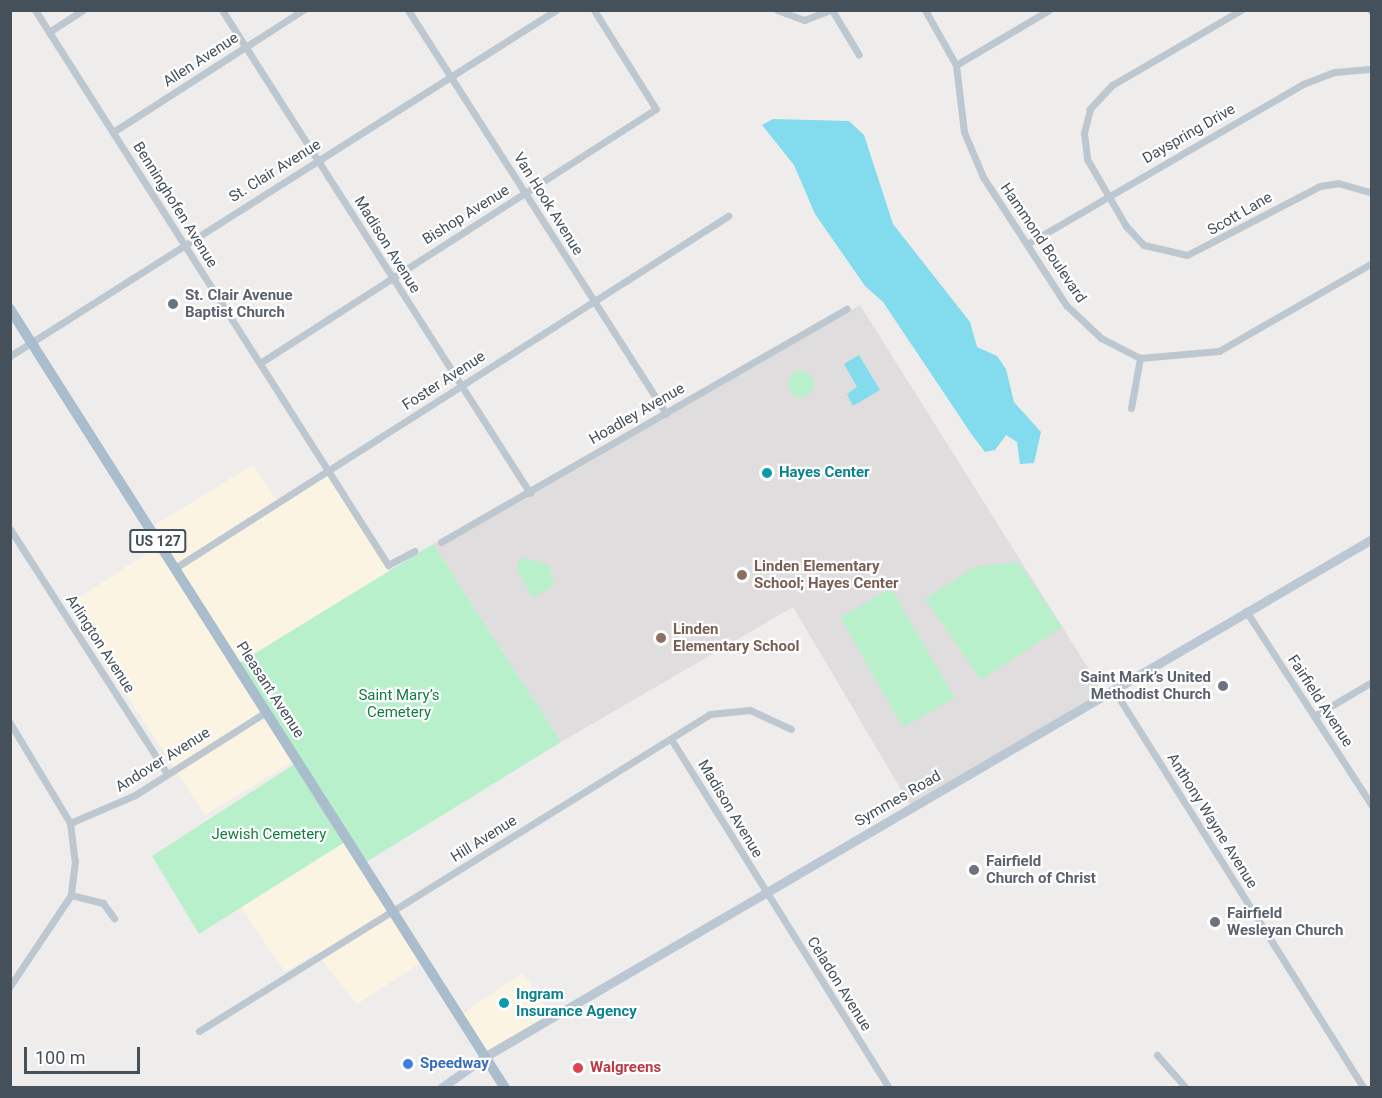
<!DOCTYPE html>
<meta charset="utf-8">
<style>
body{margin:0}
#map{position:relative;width:1382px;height:1098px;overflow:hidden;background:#efecec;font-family:Roboto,sans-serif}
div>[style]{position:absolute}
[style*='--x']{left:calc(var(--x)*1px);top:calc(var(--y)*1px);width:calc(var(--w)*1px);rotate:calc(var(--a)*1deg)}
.commercial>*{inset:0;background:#fcf4e3;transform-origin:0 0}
.education>*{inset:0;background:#e0ddde}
.green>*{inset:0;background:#b7f0cb;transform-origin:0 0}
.round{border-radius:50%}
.water>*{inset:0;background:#82dcee}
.street>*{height:7px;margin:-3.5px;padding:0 3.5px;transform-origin:3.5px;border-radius:3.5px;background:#bcc7cf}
.secondary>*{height:9px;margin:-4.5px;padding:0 4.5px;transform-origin:4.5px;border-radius:4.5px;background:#bbc8d4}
.primary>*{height:10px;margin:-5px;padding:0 5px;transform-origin:5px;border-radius:5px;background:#aabdcd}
.dots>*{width:16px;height:16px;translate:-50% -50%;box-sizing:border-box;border:3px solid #fff;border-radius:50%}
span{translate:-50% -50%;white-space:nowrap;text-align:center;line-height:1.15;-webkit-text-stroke:4.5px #fff;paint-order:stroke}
.shield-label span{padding:2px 4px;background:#fff;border:2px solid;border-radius:4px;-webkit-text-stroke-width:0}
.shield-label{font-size:14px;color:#44505a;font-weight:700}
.street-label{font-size:15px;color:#44505a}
.worship-label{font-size:15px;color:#5b616d;font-weight:700}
.left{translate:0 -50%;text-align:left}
.right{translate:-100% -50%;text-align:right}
.culture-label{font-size:15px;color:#0d838f;font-weight:700}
.education-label{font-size:15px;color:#785e54;font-weight:700}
.park-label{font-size:15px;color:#137d44}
.shop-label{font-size:15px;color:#366cbe;font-weight:700}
.health-label{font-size:15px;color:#be3a42;font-weight:700}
.frame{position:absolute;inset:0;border:12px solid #44505a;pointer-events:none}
.scale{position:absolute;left:24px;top:1047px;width:116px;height:27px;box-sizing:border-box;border:3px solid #44505a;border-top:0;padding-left:8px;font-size:18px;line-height:21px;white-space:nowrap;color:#44505a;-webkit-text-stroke:4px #fff;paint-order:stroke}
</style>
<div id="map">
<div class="commercial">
<i style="clip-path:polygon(253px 465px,279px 504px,326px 474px,391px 573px,231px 668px,292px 762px,205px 815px,68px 605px,167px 540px,155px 525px)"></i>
<i style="clip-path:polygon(344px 843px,420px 963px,357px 1004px,316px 953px,285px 972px,241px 907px)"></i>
<i style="left:523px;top:973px;width:53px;height:76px;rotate:56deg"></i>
</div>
<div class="education">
<i style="clip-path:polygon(860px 305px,1105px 695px,912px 808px,793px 607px,561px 742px,433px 544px)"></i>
</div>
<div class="green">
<i class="round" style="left:788px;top:371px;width:26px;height:26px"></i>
<i style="clip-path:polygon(433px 544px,561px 742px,363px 864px,348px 840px,199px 934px,152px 856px,298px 762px,236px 665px)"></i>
<i style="clip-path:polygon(522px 557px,549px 565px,554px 585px,533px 598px,516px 568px)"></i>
<i style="clip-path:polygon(1018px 562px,1062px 627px,981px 680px,925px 599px,975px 567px)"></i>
<i style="left:891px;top:588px;width:127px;height:59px;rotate:60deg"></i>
</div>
<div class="water">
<i style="clip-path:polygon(773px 119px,849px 121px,864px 135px,893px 224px,970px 322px,977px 347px,997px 356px,1006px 369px,1014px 402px,1041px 432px,1034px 463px,1020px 464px,1017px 442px,1006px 435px,995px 450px,985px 452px,972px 435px,883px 302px,865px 286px,815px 214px,794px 165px,762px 125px)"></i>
<i style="clip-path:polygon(859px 355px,880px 390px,853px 406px,847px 394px,857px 387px,844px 364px)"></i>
</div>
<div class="street">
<i style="--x:35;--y:10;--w:658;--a:57.54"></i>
<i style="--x:388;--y:565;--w:30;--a:-28"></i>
<i style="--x:222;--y:10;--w:573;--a:57.48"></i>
<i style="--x:408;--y:10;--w:479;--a:57.4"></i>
<i style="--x:777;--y:10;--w:29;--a:20"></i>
<i style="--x:804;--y:20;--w:28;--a:-21"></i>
<i style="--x:832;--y:10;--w:52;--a:59"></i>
<i style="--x:925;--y:10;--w:63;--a:60.6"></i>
<i style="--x:956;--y:65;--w:67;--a:83.2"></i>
<i style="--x:964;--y:132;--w:49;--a:67.1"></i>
<i style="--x:983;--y:177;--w:153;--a:57"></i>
<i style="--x:1066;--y:305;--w:48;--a:43.3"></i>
<i style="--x:1101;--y:338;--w:44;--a:27.1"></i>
<i style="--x:1140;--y:358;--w:79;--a:-5.1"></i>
<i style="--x:1219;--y:351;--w:177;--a:-29.9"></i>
<i style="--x:1241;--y:10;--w:149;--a:149.8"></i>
<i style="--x:1112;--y:85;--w:33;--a:133"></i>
<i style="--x:1090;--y:109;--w:25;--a:104"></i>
<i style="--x:1084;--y:133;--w:26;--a:83"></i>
<i style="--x:1087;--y:159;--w:78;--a:59.8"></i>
<i style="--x:1126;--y:226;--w:26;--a:47"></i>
<i style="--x:1144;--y:245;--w:44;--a:13.1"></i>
<i style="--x:1187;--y:255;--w:150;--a:-27.4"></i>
<i style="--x:1320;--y:186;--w:18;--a:-9"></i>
<i style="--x:1338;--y:183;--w:35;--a:16"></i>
<i style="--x:1370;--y:10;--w:3;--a:45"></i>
<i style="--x:49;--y:32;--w:40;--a:-32.9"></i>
<i style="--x:956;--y:65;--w:108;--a:-30.6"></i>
<i style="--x:113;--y:132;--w:226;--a:-32.7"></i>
<i style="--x:1027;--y:244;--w:319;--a:-30.1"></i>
<i style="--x:1303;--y:84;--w:34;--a:-21"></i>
<i style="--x:1335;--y:72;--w:37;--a:-5"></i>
<i style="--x:10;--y:356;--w:646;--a:-32.36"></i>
<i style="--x:260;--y:363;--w:470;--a:-32.7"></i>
<i style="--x:656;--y:109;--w:117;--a:-122.1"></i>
<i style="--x:1131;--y:408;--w:51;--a:-79.8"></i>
<i style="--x:10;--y:529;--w:291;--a:57.3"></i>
<i style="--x:441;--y:542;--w:468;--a:-29.9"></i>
<i style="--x:175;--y:568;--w:656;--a:-32.48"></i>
<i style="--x:1246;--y:611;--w:232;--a:57.1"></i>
<i style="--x:1114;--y:690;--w:470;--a:57.9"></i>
<i style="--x:1314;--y:716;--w:67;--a:-30.4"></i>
<i style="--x:10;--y:723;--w:117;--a:59"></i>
<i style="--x:70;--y:823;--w:38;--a:83"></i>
<i style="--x:75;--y:861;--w:34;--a:97"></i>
<i style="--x:71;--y:895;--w:110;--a:123.8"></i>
<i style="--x:671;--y:739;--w:411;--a:58"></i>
<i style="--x:70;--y:823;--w:71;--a:-23.3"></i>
<i style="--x:135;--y:795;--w:155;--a:-32.4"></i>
<i style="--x:71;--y:895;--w:33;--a:14"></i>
<i style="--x:103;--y:903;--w:19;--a:54"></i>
<i style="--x:199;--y:1031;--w:601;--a:-31.81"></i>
<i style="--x:710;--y:714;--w:40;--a:-5.7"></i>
<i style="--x:750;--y:710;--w:45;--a:24.9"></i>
<i style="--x:1157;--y:1055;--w:44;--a:48.7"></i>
</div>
<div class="secondary">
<i style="--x:441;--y:1088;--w:55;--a:-35.4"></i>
<i style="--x:486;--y:1056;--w:1026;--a:-30.26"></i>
</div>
<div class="primary">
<i style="--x:10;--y:309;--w:923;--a:57.57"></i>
</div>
<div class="dots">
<i style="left:173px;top:304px;background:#6b7280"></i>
<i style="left:767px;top:473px;background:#0f9aa8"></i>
<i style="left:742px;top:575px;background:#8d6e63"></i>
<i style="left:661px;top:638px;background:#8d6e63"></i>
<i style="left:1223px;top:686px;background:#6b7280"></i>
<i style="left:974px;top:870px;background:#6b7280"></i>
<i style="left:1215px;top:922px;background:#6b7280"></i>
<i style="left:504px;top:1003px;background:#0f9aa8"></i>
<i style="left:408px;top:1064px;background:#3f7fe0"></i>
<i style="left:578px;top:1068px;background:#e0444e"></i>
</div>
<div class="shield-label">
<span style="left:158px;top:541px">US 127</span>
</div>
<div class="street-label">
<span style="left:201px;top:60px;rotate:-33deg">Allen Avenue</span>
<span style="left:1189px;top:134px;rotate:-30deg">Dayspring Drive</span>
<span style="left:275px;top:171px;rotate:-32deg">St. Clair Avenue</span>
<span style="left:548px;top:204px;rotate:58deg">Van Hook Avenue</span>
<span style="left:175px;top:205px;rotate:58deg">Benninghofen Avenue</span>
<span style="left:1240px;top:214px;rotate:-30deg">Scott Lane</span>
<span style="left:466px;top:215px;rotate:-32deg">Bishop Avenue</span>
<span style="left:1043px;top:243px;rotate:56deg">Hammond Boulevard</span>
<span style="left:387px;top:245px;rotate:58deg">Madison Avenue</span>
<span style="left:444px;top:381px;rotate:-33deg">Foster Avenue</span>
<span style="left:637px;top:414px;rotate:-30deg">Hoadley Avenue</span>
<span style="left:100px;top:644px;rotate:57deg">Arlington Avenue</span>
<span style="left:270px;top:690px;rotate:57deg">Pleasant Avenue</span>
<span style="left:1320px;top:701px;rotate:57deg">Fairfield Avenue</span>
<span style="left:163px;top:760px;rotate:-32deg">Andover Avenue</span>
<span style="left:898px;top:799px;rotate:-30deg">Symmes Road</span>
<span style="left:730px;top:809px;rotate:59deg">Madison Avenue</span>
<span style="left:1212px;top:821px;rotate:58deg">Anthony Wayne Avenue</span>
<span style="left:484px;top:839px;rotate:-32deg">Hill Avenue</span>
<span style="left:839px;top:984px;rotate:58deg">Celadon Avenue</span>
</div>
<div class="worship-label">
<span class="left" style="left:185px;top:304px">St. Clair Avenue<br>Baptist Church</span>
<span class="right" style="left:1211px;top:686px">Saint Mark’s United<br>Methodist Church</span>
<span class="left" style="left:986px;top:870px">Fairfield<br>Church of Christ</span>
<span class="left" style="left:1227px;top:922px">Fairfield<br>Wesleyan Church</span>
</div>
<div class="culture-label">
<span class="left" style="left:779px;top:473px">Hayes Center</span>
<span class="left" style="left:516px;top:1003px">Ingram<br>Insurance Agency</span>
</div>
<div class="education-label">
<span class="left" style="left:754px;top:575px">Linden Elementary<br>School; Hayes Center</span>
<span class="left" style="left:673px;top:638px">Linden<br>Elementary School</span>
</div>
<div class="park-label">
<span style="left:399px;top:704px">Saint Mary’s<br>Cemetery</span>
<span style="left:269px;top:835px">Jewish Cemetery</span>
</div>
<div class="shop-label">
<span class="left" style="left:420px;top:1064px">Speedway</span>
</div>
<div class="health-label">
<span class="left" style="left:590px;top:1068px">Walgreens</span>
</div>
<div class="frame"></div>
<div class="scale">100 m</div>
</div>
